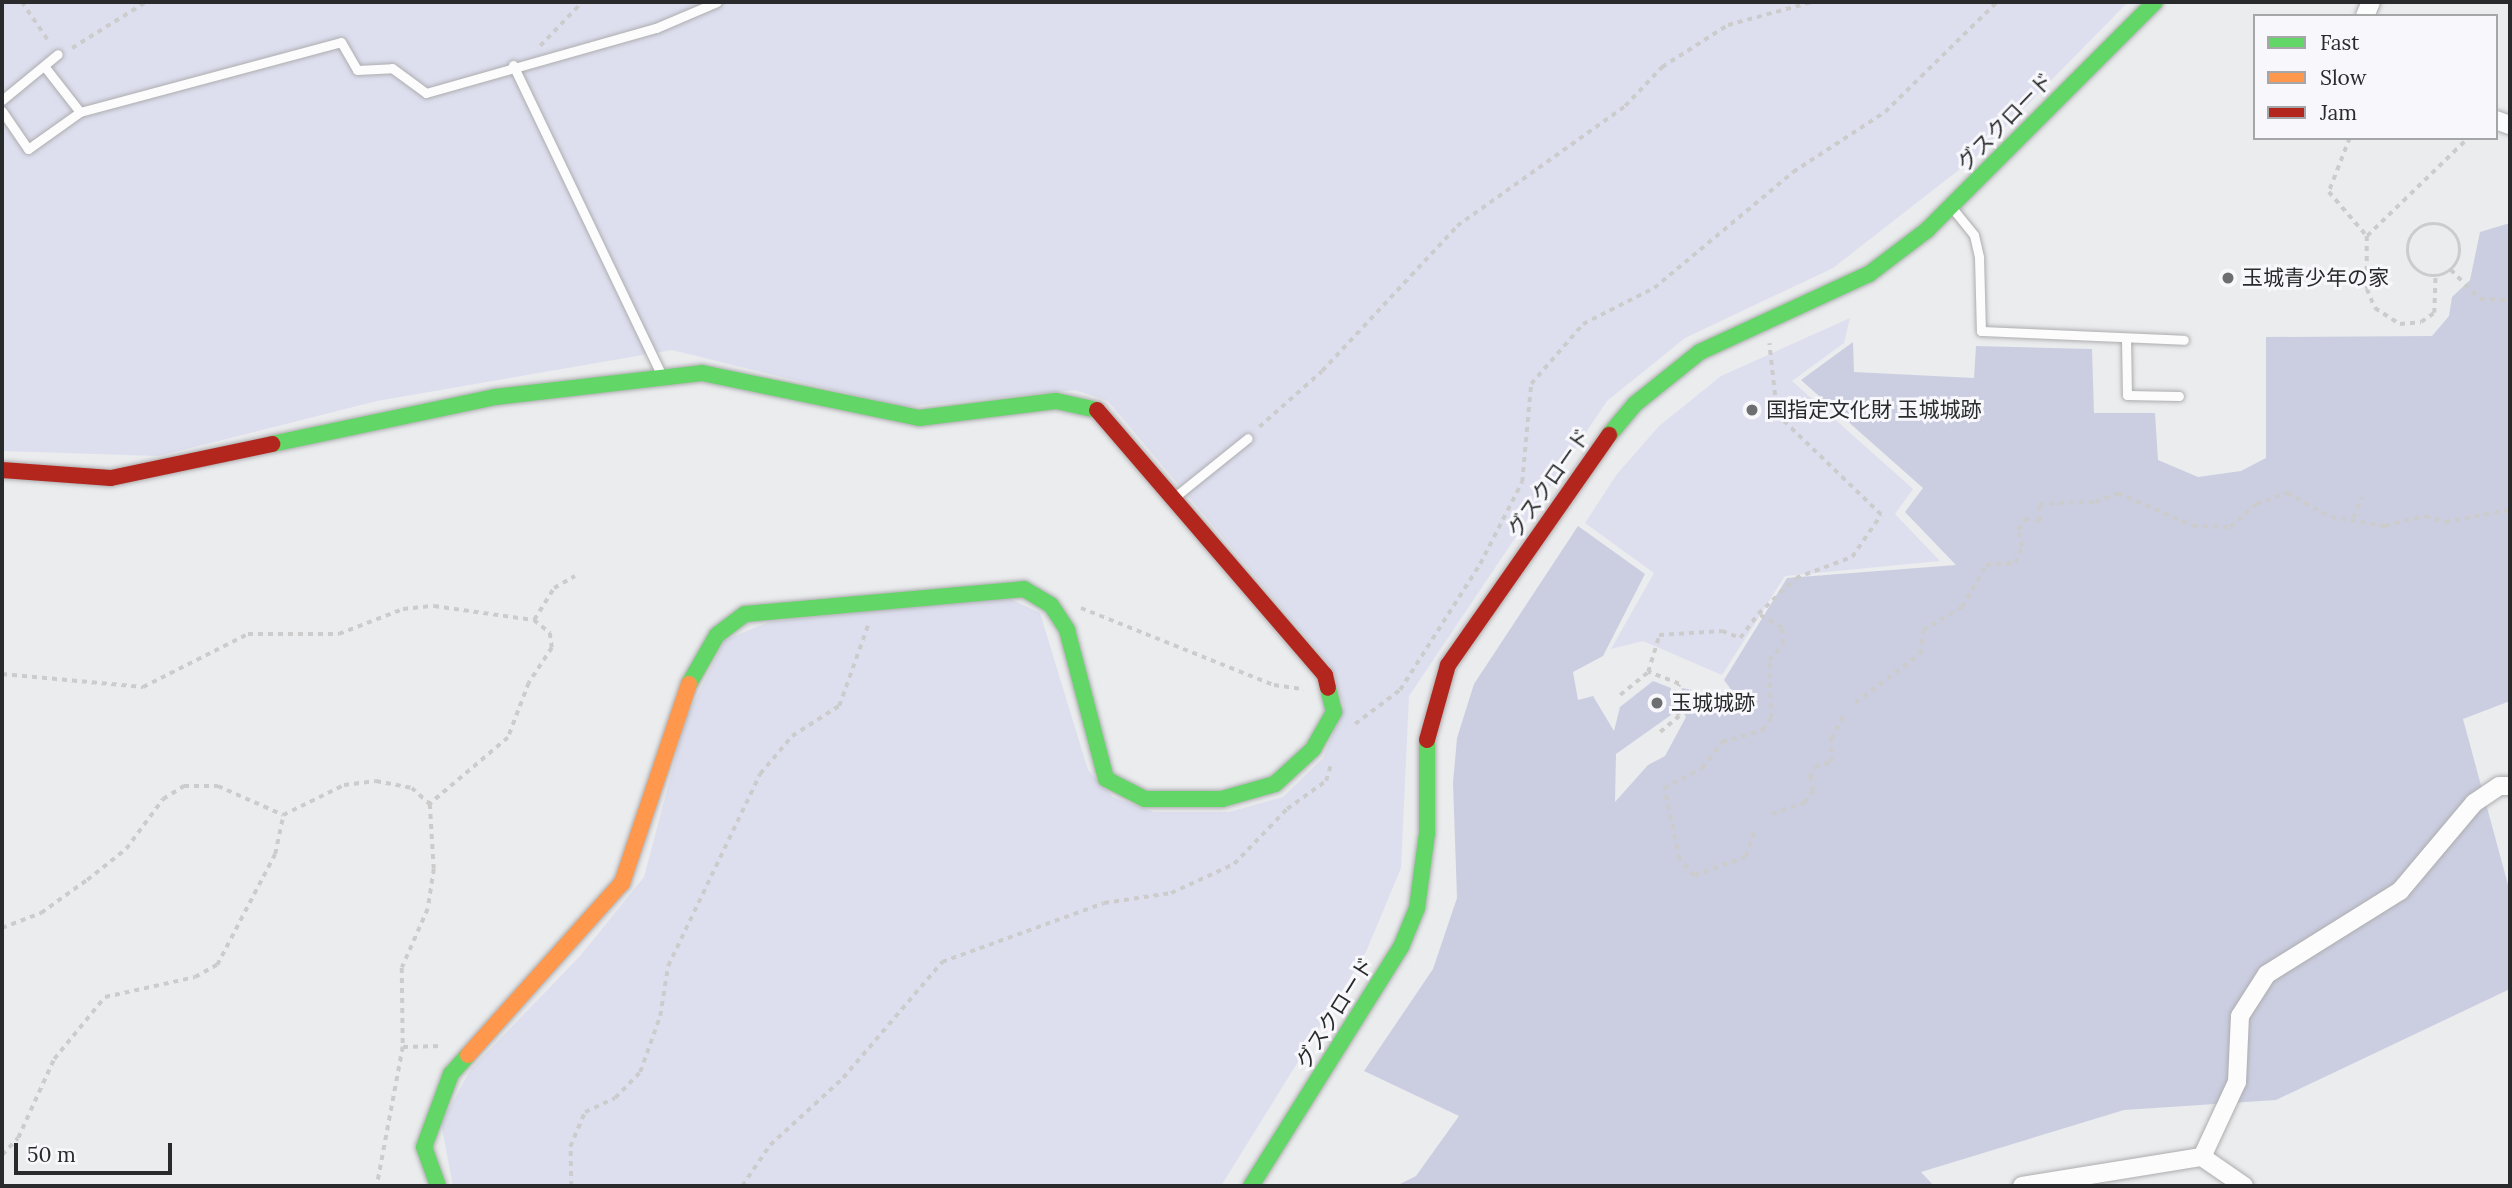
<!DOCTYPE html>
<meta charset="utf-8">
<style>
body{margin:0}
#map{position:relative;width:2512px;height:1188px;overflow:hidden;background:#ebecee;font-family:Lora,"Noto Sans JP",serif}
div>[style]{position:absolute}
[style*='--x']{left:calc(var(--x)*1px);top:calc(var(--y)*1px);width:calc(var(--w)*1px);rotate:calc(var(--a)*1deg)}
.green>*{inset:0;background:#dddfef}
.forest>*{inset:0;background:#cbcee1}
.path>*{height:3.5px;margin-top:-1.75px;transform-origin:0;background:repeating-linear-gradient(90deg,#ccc 0 5px,transparent 0 10px)}
.path>.ring{margin:-1.75px;padding:0;box-sizing:content-box;background:none;border:3.5px solid #ccc;border-radius:50%}
.roads{filter:drop-shadow(0 0 2px #adadaf) drop-shadow(0 0 2px #adadaf)}
.lane>*{height:9px;margin:-4.5px;padding:0 4.5px;transform-origin:4.5px;border-radius:4.5px;background:#fcfcfc}
.street>*{height:18px;margin:-9px;padding:0 9px;transform-origin:9px;border-radius:9px;background:#fcfcfc}
.fast>*{height:16px;margin:-8px;padding:0 8px;transform-origin:8px;border-radius:8px;background:#63d668}
.slow>*{height:16px;margin:-8px;padding:0 8px;transform-origin:8px;border-radius:8px;background:#ff974d}
.jam>*{height:16px;margin:-8px;padding:0 8px;transform-origin:8px;border-radius:8px;background:#b3261e}
.dots>*{width:19px;height:19px;translate:-50% -50%;box-sizing:border-box;border:4px solid #f8f8fc;border-radius:50%}
span{translate:-50% -50%;white-space:nowrap;text-align:center;line-height:1.15;-webkit-text-stroke:6px #f8f8fc;paint-order:stroke}
.street-label{font-size:21px;color:#292a2b}
.poi-label{font-size:21px;color:#292a2b}
.left{translate:0 -50%;text-align:left}
.frame{position:absolute;inset:0;border:4px solid #292a2b;pointer-events:none}
.legend{position:absolute;left:2253px;top:14px;width:245px;height:126px;box-sizing:border-box;background:#f8f8fc;border:2px solid #a5a6a8;margin:0;padding:9px 12px;list-style:none;font-size:21px;color:#292a2b}
.legend li{display:flex;align-items:center;gap:14px;height:35px}
.legend b{width:35px;border:2px solid #a5a6a8}
.scale{position:absolute;left:14px;top:1143px;width:158px;height:32px;box-sizing:border-box;border:4px solid #292a2b;border-top:0;padding-left:9px;font-size:21px;line-height:24px;white-space:nowrap;color:#292a2b;-webkit-text-stroke:5px #f8f8fc;paint-order:stroke}
</style>
<div id="map">
<div class="green">
<i style="clip-path:polygon(2px 2px,2128px 2px,1978px 155px,1833px 268px,1685px 338px,1607px 401px,1409px 696px,1401px 868px,1366px 952px,1221px 1186px,453px 1186px,441px 1123px,471px 1069px,580px 956px,644px 877px,686px 718px,725px 640px,769px 622px,1004px 596px,1040px 613px,1088px 770px,1113px 797px,1154px 812px,1229px 812px,1283px 797px,1323px 758px,1344px 707px,1330px 665px,1108px 401px,1075px 390px,903px 407px,672px 350px,377px 401px,159px 456px,2px 451px)"></i>
<i style="clip-path:polygon(1850px 318px,1844px 343px,1792px 381px,1913px 489px,1895px 514px,1940px 561px,1785px 576px,1722px 675px,1643px 641px,1611px 649px,1654px 573px,1585px 523px,1617px 474px,1659px 426px,1721px 376px)"></i>
</div>
<div class="forest">
<i style="clip-path:polygon(2510px 223px,2510px 701px,2463px 719px,2510px 892px,2510px 989px,2276px 1100px,2124px 1110px,1921px 1172px,1934px 1186px,1396px 1186px,1416px 1176px,1459px 1116px,1364px 1071px,1433px 969px,1457px 898px,1453px 783px,1457px 738px,1474px 684px,1578px 526px,1645px 574px,1603px 656px,1573px 672px,1578px 700px,1593px 696px,1614px 731px,1620px 707px,1653px 681px,1671px 688px,1671px 715px,1616px 754px,1615px 802px,1648px 765px,1665px 756px,1686px 717px,1678px 703px,1682px 688px,1697px 691px,1696px 712px,1722px 712px,1730px 688px,1724px 680px,1787px 578px,1956px 565px,1905px 512px,1923px 488px,1801px 380px,1853px 342px,1854px 372px,1974px 378px,1976px 346px,2092px 349px,2094px 413px,2155px 413px,2158px 460px,2198px 477px,2241px 471px,2266px 458px,2266px 337px,2432px 336px,2449px 316px,2452px 297px,2470px 280px,2480px 232px)"></i>
</div>
<div class="path">
<i style="--x:22;--y:2;--w:50;--a:55.7"></i>
<i style="--x:540;--y:46;--w:61;--a:-46.3"></i>
<i style="--x:72;--y:48;--w:87;--a:-31.9"></i>
<i style="--x:2350;--y:138;--w:58;--a:111.3"></i>
<i style="--x:2329;--y:192;--w:58;--a:49.2"></i>
<i style="--x:2367;--y:236;--w:53;--a:90"></i>
<i style="--x:2367;--y:289;--w:21;--a:67"></i>
<i style="--x:2375;--y:308;--w:30;--a:33"></i>
<i style="--x:2400;--y:324;--w:21;--a:-5"></i>
<i style="--x:2421;--y:322;--w:16;--a:-35"></i>
<i style="--x:2434;--y:313;--w:37;--a:-88"></i>
<i class="ring" style="left:2408px;top:224px;width:48.5px;height:48.5px"></i>
<i style="--x:2367;--y:236;--w:141;--a:-44.1"></i>
<i style="--x:2451;--y:270;--w:41;--a:45"></i>
<i style="--x:2480;--y:299;--w:30;--a:2"></i>
<i style="--x:1259;--y:427;--w:84;--a:-41.6"></i>
<i style="--x:1322;--y:371;--w:198;--a:-47"></i>
<i style="--x:1457;--y:226;--w:206;--a:-35.5"></i>
<i style="--x:1625;--y:106;--w:54;--a:-46.5"></i>
<i style="--x:1662;--y:67;--w:78;--a:-32.5"></i>
<i style="--x:1728;--y:25;--w:87;--a:-15.3"></i>
<i style="--x:2353;--y:518;--w:22;--a:-66"></i>
<i style="--x:1081;--y:608;--w:208;--a:21.8"></i>
<i style="--x:1274;--y:685;--w:30;--a:8"></i>
<i style="--x:534;--y:620;--w:38;--a:-58"></i>
<i style="--x:554;--y:588;--w:24;--a:-30"></i>
<i style="--x:2;--y:674;--w:142;--a:5.3"></i>
<i style="--x:143;--y:687;--w:118;--a:-26.8"></i>
<i style="--x:248;--y:634;--w:91;--a:0"></i>
<i style="--x:339;--y:634;--w:69;--a:-21.3"></i>
<i style="--x:403;--y:609;--w:31;--a:-6"></i>
<i style="--x:434;--y:606;--w:101;--a:8"></i>
<i style="--x:534;--y:620;--w:21;--a:39"></i>
<i style="--x:550;--y:633;--w:15;--a:82"></i>
<i style="--x:552;--y:648;--w:42;--a:123.3"></i>
<i style="--x:529;--y:683;--w:59;--a:110.9"></i>
<i style="--x:508;--y:738;--w:102;--a:139.8"></i>
<i style="--x:1620;--y:695;--w:36;--a:-39"></i>
<i style="--x:1855;--y:703;--w:81;--a:-37"></i>
<i style="--x:1920;--y:654;--w:24;--a:-83"></i>
<i style="--x:1923;--y:630;--w:45;--a:-30.5"></i>
<i style="--x:1962;--y:607;--w:48;--a:-60.3"></i>
<i style="--x:1986;--y:565;--w:29;--a:-4"></i>
<i style="--x:2015;--y:563;--w:17;--a:-66"></i>
<i style="--x:2022;--y:547;--w:17;--a:-103"></i>
<i style="--x:2018;--y:530;--w:13;--a:-58"></i>
<i style="--x:2025;--y:519;--w:15;--a:8"></i>
<i style="--x:2040;--y:521;--w:17;--a:-93"></i>
<i style="--x:2039;--y:504;--w:56;--a:-2"></i>
<i style="--x:2095;--y:502;--w:25;--a:-21"></i>
<i style="--x:2118;--y:493;--w:82;--a:23.7"></i>
<i style="--x:2193;--y:526;--w:37;--a:2"></i>
<i style="--x:2230;--y:527;--w:35;--a:-41"></i>
<i style="--x:2256;--y:504;--w:33;--a:-20"></i>
<i style="--x:2287;--y:493;--w:50;--a:28.6"></i>
<i style="--x:2331;--y:517;--w:55;--a:9.5"></i>
<i style="--x:2385;--y:526;--w:41;--a:-14"></i>
<i style="--x:2425;--y:516;--w:21;--a:17"></i>
<i style="--x:2445;--y:522;--w:66;--a:-10.5"></i>
<i style="--x:1355;--y:724;--w:56;--a:-37.1"></i>
<i style="--x:1400;--y:690;--w:149;--a:-57.6"></i>
<i style="--x:1480;--y:564;--w:92;--a:-62.9"></i>
<i style="--x:1522;--y:482;--w:98;--a:-84.8"></i>
<i style="--x:1531;--y:384;--w:79;--a:-49.1"></i>
<i style="--x:1583;--y:324;--w:80;--a:-26.9"></i>
<i style="--x:1654;--y:288;--w:181;--a:-39.8"></i>
<i style="--x:1793;--y:172;--w:110;--a:-33.1"></i>
<i style="--x:1885;--y:112;--w:157;--a:-44.5"></i>
<i style="--x:1660;--y:732;--w:25;--a:-40"></i>
<i style="--x:1679;--y:716;--w:14;--a:-126"></i>
<i style="--x:1671;--y:705;--w:22;--a:-69"></i>
<i style="--x:1679;--y:684;--w:33;--a:-159"></i>
<i style="--x:1648;--y:672;--w:39;--a:-73"></i>
<i style="--x:1659;--y:635;--w:63;--a:-3.6"></i>
<i style="--x:1722;--y:631;--w:19;--a:21"></i>
<i style="--x:1740;--y:638;--w:30;--a:-53"></i>
<i style="--x:1772;--y:814;--w:34;--a:-19"></i>
<i style="--x:1804;--y:803;--w:15;--a:-53"></i>
<i style="--x:1813;--y:791;--w:13;--a:-103"></i>
<i style="--x:1810;--y:778;--w:12;--a:-66"></i>
<i style="--x:1815;--y:767;--w:17;--a:-17"></i>
<i style="--x:1831;--y:762;--w:23;--a:-90"></i>
<i style="--x:1831;--y:739;--w:25;--a:-63"></i>
<i style="--x:1754;--y:833;--w:25;--a:108"></i>
<i style="--x:1746;--y:857;--w:55;--a:159.9"></i>
<i style="--x:1694;--y:876;--w:23;--a:-131"></i>
<i style="--x:1679;--y:859;--w:73;--a:-101.9"></i>
<i style="--x:1664;--y:788;--w:43;--a:-27.8"></i>
<i style="--x:1702;--y:768;--w:33;--a:-52"></i>
<i style="--x:1722;--y:742;--w:43;--a:-16.3"></i>
<i style="--x:1763;--y:730;--w:14;--a:-56"></i>
<i style="--x:1771;--y:718;--w:57;--a:-92"></i>
<i style="--x:1769;--y:661;--w:22;--a:-51"></i>
<i style="--x:1783;--y:644;--w:16;--a:-94"></i>
<i style="--x:1782;--y:628;--w:28;--a:-150"></i>
<i style="--x:1758;--y:614;--w:52;--a:-43.5"></i>
<i style="--x:1796;--y:578;--w:60;--a:-20.6"></i>
<i style="--x:1852;--y:557;--w:51;--a:-55.4"></i>
<i style="--x:1881;--y:515;--w:144;--a:-136.1"></i>
<i style="--x:1777;--y:415;--w:72;--a:-96.3"></i>
<i style="--x:2;--y:928;--w:42;--a:-21"></i>
<i style="--x:41;--y:913;--w:57;--a:-35.7"></i>
<i style="--x:87;--y:880;--w:50;--a:-38.5"></i>
<i style="--x:126;--y:849;--w:62;--a:-53.5"></i>
<i style="--x:163;--y:799;--w:25;--a:-32"></i>
<i style="--x:184;--y:786;--w:34;--a:0"></i>
<i style="--x:218;--y:786;--w:71;--a:24"></i>
<i style="--x:283;--y:815;--w:68;--a:-26.2"></i>
<i style="--x:344;--y:785;--w:32;--a:-7"></i>
<i style="--x:376;--y:781;--w:37;--a:11"></i>
<i style="--x:412;--y:788;--w:24;--a:42"></i>
<i style="--x:430;--y:804;--w:65;--a:86.5"></i>
<i style="--x:434;--y:869;--w:40;--a:98.5"></i>
<i style="--x:428;--y:909;--w:64;--a:113.8"></i>
<i style="--x:402;--y:968;--w:79;--a:89.3"></i>
<i style="--x:403;--y:1047;--w:141;--a:100.6"></i>
<i style="--x:403;--y:1047;--w:40;--a:-1.4"></i>
<i style="--x:2;--y:1155;--w:23;--a:-47"></i>
<i style="--x:18;--y:1138;--w:87;--a:-65.5"></i>
<i style="--x:54;--y:1059;--w:80;--a:-50.6"></i>
<i style="--x:105;--y:997;--w:92;--a:-12.5"></i>
<i style="--x:195;--y:977;--w:25;--a:-29"></i>
<i style="--x:217;--y:965;--w:125;--a:-62.4"></i>
<i style="--x:275;--y:854;--w:40;--a:-78"></i>
<i style="--x:571;--y:1186;--w:39;--a:-91"></i>
<i style="--x:570;--y:1147;--w:38;--a:-67"></i>
<i style="--x:585;--y:1112;--w:33;--a:-25"></i>
<i style="--x:615;--y:1098;--w:36;--a:-46"></i>
<i style="--x:640;--y:1072;--w:59;--a:-70.3"></i>
<i style="--x:660;--y:1016;--w:51;--a:-80.9"></i>
<i style="--x:668;--y:966;--w:213;--a:-64.4"></i>
<i style="--x:760;--y:774;--w:50;--a:-49.9"></i>
<i style="--x:792;--y:736;--w:56;--a:-32.6"></i>
<i style="--x:839;--y:706;--w:86;--a:-70.3"></i>
<i style="--x:742;--y:1186;--w:50;--a:-55.7"></i>
<i style="--x:770;--y:1145;--w:99;--a:-42.5"></i>
<i style="--x:843;--y:1078;--w:153;--a:-49.5"></i>
<i style="--x:942;--y:962;--w:172;--a:-20"></i>
<i style="--x:1104;--y:903;--w:68;--a:-8.5"></i>
<i style="--x:1171;--y:893;--w:69;--a:-24.7"></i>
<i style="--x:1234;--y:864;--w:76;--a:-46.1"></i>
<i style="--x:1287;--y:809;--w:48;--a:-35.7"></i>
<i style="--x:1326;--y:781;--w:18;--a:-74"></i>
</div>
<div class="roads">
<div class="lane">
<i style="--x:513;--y:65;--w:345;--a:64.4"></i>
<i style="--x:2;--y:100;--w:72;--a:-39.4"></i>
<i style="--x:2;--y:111;--w:46;--a:55.6"></i>
<i style="--x:28;--y:149;--w:64;--a:-35.4"></i>
<i style="--x:80;--y:112;--w:58;--a:-128"></i>
<i style="--x:80;--y:112;--w:270;--a:-15"></i>
<i style="--x:341;--y:42;--w:32;--a:60"></i>
<i style="--x:357;--y:70;--w:35;--a:-3"></i>
<i style="--x:392;--y:68;--w:42;--a:36.3"></i>
<i style="--x:426;--y:93;--w:239;--a:-15.8"></i>
<i style="--x:656;--y:28;--w:66;--a:-23.1"></i>
<i style="--x:1953;--y:209;--w:33;--a:51"></i>
<i style="--x:1974;--y:235;--w:23;--a:77"></i>
<i style="--x:1979;--y:257;--w:74;--a:88.5"></i>
<i style="--x:1981;--y:331;--w:203;--a:2.5"></i>
<i style="--x:2126;--y:338;--w:57;--a:89"></i>
<i style="--x:2127;--y:395;--w:52;--a:1.1"></i>
<i style="--x:1176;--y:496;--w:92;--a:-38.9"></i>
</div>
<div class="street">
<i style="--x:2365;--y:16;--w:15;--a:-67"></i>
<i style="--x:2496;--y:120;--w:15;--a:20"></i>
<i style="--x:2202;--y:1157;--w:83;--a:-65"></i>
<i style="--x:2237;--y:1082;--w:66;--a:-87.4"></i>
<i style="--x:2240;--y:1016;--w:50;--a:-57.3"></i>
<i style="--x:2267;--y:974;--w:157;--a:-32"></i>
<i style="--x:2400;--y:891;--w:115;--a:-49.9"></i>
<i style="--x:2474;--y:803;--w:30;--a:-34"></i>
<i style="--x:2499;--y:786;--w:11;--a:0"></i>
<i style="--x:2022;--y:1186;--w:182;--a:-9.2"></i>
<i style="--x:2202;--y:1157;--w:51;--a:34.6"></i>
</div>
<div class="fast">
<i style="--x:1609;--y:435;--w:40;--a:-50"></i>
<i style="--x:1635;--y:404;--w:83;--a:-38.7"></i>
<i style="--x:1700;--y:352;--w:186;--a:-24.8"></i>
<i style="--x:1869;--y:274;--w:73;--a:-37.2"></i>
<i style="--x:1927;--y:230;--w:322;--a:-45"></i>
<i style="--x:272;--y:444;--w:228;--a:-11.9"></i>
<i style="--x:495;--y:397;--w:208;--a:-6.6"></i>
<i style="--x:702;--y:373;--w:222;--a:11.7"></i>
<i style="--x:919;--y:418;--w:138;--a:-7.1"></i>
<i style="--x:1056;--y:401;--w:42;--a:12.4"></i>
<i style="--x:689;--y:684;--w:56;--a:-60.3"></i>
<i style="--x:717;--y:635;--w:35;--a:-37"></i>
<i style="--x:745;--y:614;--w:280;--a:-5.1"></i>
<i style="--x:1024;--y:589;--w:31;--a:31"></i>
<i style="--x:1051;--y:605;--w:30;--a:57"></i>
<i style="--x:1067;--y:630;--w:154;--a:75.3"></i>
<i style="--x:1106;--y:779;--w:44;--a:27.1"></i>
<i style="--x:1145;--y:799;--w:77;--a:0"></i>
<i style="--x:1222;--y:799;--w:55;--a:-15.8"></i>
<i style="--x:1275;--y:784;--w:52;--a:-42.6"></i>
<i style="--x:1313;--y:749;--w:43;--a:-60.4"></i>
<i style="--x:1334;--y:712;--w:25;--a:-104"></i>
<i style="--x:438;--y:1186;--w:41;--a:-109.7"></i>
<i style="--x:424;--y:1147;--w:78;--a:-69.7"></i>
<i style="--x:451;--y:1074;--w:25;--a:-48"></i>
<i style="--x:1251;--y:1186;--w:282;--a:-57.9"></i>
<i style="--x:1401;--y:947;--w:42;--a:-67.7"></i>
<i style="--x:1417;--y:908;--w:76;--a:-82.4"></i>
<i style="--x:1427;--y:833;--w:93;--a:-90"></i>
</div>
<div class="slow">
<i style="--x:468;--y:1055;--w:231;--a:-48.2"></i>
<i style="--x:622;--y:883;--w:210;--a:-71.4"></i>
</div>
<div class="jam">
<i style="--x:1097;--y:410;--w:350;--a:49.3"></i>
<i style="--x:1325;--y:675;--w:13;--a:77"></i>
<i style="--x:2;--y:470;--w:109;--a:4.2"></i>
<i style="--x:111;--y:478;--w:165;--a:-11.9"></i>
<i style="--x:1427;--y:740;--w:78;--a:-74.4"></i>
<i style="--x:1448;--y:665;--w:281;--a:-55"></i>
</div>
</div>
<div class="dots">
<i style="left:2228px;top:278px;background:#6d6e6f"></i>
<i style="left:1752px;top:410px;background:#6d6e6f"></i>
<i style="left:1657px;top:703px;background:#6d6e6f"></i>
</div>
<div class="street-label">
<span style="left:2005px;top:122px;rotate:-46deg">グスクロード</span>
<span style="left:1549px;top:483px;rotate:-55deg">グスクロード</span>
<span style="left:1335px;top:1013px;rotate:-58deg">グスクロード</span>
</div>
<div class="poi-label">
<span class="left" style="left:2242px;top:278px">玉城青少年の家</span>
<span class="left" style="left:1766px;top:410px">国指定文化財 玉城城跡</span>
<span class="left" style="left:1671px;top:703px">玉城城跡</span>
</div>
<div class="frame"></div>
<ul class="legend">
<li><b style="height:9px;background:#63d668"></b>Fast</li>
<li><b style="height:9px;background:#ff974d"></b>Slow</li>
<li><b style="height:9px;background:#b3261e"></b>Jam</li>
</ul>
<div class="scale">50 m</div>
</div>
